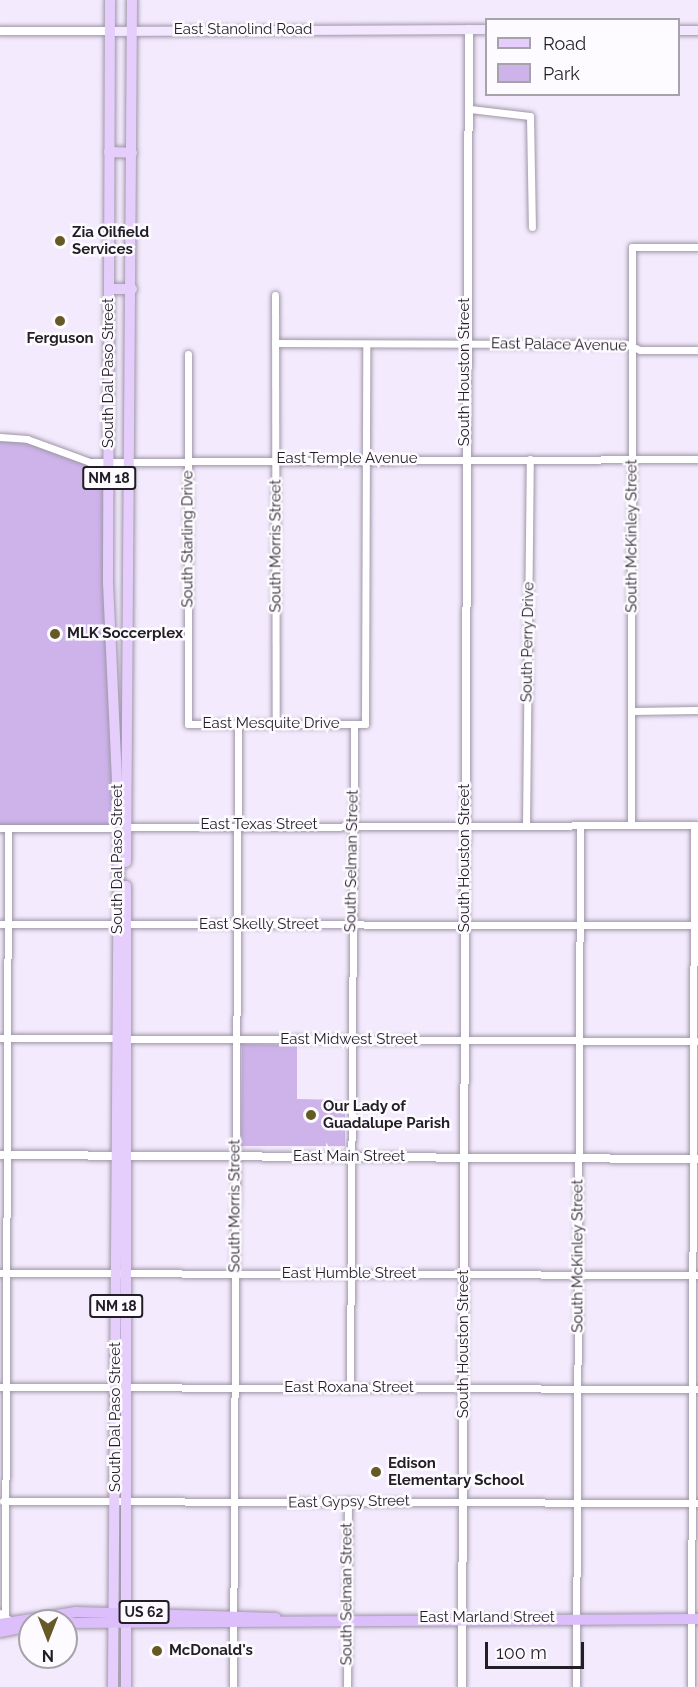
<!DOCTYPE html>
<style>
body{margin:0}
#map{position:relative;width:698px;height:1687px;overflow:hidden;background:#f3eafd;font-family:Raleway,sans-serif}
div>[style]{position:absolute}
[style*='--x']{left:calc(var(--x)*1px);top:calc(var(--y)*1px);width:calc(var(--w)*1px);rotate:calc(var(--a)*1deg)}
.green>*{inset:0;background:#cdb3ea}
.roads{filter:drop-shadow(0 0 2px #9e96a7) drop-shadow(0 0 2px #9e96a7)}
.minor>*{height:7px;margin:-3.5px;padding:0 3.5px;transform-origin:3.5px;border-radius:3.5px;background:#fff}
.tertiary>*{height:8px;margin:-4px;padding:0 4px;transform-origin:4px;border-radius:4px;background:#fff}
.secondary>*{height:9px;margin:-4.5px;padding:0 4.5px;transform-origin:4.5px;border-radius:4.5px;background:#f2e7fe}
.primary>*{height:10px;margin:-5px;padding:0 5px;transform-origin:5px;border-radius:5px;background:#e5cefc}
.trunk>*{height:10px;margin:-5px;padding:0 5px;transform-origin:5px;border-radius:5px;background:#dcbefb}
.dots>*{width:16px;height:16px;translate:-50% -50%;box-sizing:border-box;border:3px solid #fdfbff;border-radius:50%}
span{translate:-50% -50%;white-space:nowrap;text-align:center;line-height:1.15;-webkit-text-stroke:5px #fdfbff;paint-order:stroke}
.shield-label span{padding:2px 4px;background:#fdfbff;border:2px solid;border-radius:4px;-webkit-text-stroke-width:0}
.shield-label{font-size:14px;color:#211e25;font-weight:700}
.street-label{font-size:15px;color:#211e25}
.poi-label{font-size:15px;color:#211e25;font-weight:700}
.left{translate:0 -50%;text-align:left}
.legend{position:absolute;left:485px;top:18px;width:195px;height:78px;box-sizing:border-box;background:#fdfbff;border:2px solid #a5a3a8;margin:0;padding:8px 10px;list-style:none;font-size:18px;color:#211e25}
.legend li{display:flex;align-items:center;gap:12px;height:30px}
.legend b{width:30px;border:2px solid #a5a3a8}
.north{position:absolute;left:18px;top:1609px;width:60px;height:60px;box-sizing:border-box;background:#fdfbff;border:2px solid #a5a3a8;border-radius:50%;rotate:180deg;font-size:16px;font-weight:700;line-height:24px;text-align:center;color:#211e25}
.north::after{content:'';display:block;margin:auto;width:21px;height:27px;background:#655926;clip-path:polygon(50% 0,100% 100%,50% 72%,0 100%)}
.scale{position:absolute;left:485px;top:1642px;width:99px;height:27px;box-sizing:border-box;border:3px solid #211e25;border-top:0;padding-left:8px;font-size:18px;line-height:21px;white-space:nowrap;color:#211e25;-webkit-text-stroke:4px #fdfbff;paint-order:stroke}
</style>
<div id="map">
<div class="green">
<i style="clip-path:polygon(0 437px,109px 462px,119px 825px,0 828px)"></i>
<i style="clip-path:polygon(242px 1044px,297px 1045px,297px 1099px,345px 1100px,345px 1146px,241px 1146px)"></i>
</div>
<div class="roads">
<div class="minor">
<i style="--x:470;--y:109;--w:60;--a:6.7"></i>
<i style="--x:530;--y:116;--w:111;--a:89"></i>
<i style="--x:275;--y:295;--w:429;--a:89.9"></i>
<i style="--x:275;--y:343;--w:351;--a:0.2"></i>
<i style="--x:626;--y:344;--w:15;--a:23"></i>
<i style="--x:640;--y:350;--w:58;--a:0"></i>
<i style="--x:188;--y:354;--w:370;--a:90"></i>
<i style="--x:188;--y:724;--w:177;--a:0"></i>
<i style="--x:365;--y:724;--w:380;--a:-89.8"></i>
<i style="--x:0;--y:437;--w:27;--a:4"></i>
<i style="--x:27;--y:439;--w:67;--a:20.1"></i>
<i style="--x:90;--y:462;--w:608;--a:-0.28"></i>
<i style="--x:632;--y:711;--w:66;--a:-0.9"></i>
<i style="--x:526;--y:825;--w:366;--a:-89.4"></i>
<i style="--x:631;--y:825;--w:578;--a:-89.9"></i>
<i style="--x:632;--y:247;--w:66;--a:0"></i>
<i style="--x:0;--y:828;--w:696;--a:-0.25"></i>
<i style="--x:0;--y:924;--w:696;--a:0.08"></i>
<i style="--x:0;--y:1038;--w:696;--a:0.25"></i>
<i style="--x:0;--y:1273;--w:698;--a:0.16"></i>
<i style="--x:0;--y:1387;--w:698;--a:0.16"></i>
<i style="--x:350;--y:1389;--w:664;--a:-89.65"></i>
<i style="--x:3;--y:1501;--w:695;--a:0.16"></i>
<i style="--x:5;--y:1614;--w:786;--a:-89.78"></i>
<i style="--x:233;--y:1687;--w:963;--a:-89.7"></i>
<i style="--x:347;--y:1687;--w:186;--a:-89.7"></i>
<i style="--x:576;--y:1687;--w:862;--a:-89.73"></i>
<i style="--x:691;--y:1687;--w:862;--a:-89.8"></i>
</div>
<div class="tertiary">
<i style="--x:0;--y:31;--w:110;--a:0"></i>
<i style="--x:0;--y:1155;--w:698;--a:0.33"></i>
<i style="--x:0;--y:1614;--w:19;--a:36"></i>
<i style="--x:462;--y:1687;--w:1658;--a:-89.76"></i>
</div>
<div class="secondary">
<i style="--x:678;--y:30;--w:20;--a:0"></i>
<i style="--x:110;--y:31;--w:376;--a:-0.3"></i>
</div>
<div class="primary">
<i style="--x:110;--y:0;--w:583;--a:90.2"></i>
<i style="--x:108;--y:583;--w:242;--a:87.4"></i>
<i style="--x:119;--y:825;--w:862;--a:90.4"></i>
<i style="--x:109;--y:152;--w:23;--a:2"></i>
<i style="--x:109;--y:289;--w:23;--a:0"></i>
<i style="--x:126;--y:862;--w:862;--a:-89.6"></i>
<i style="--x:126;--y:1687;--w:801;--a:-90"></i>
</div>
<div class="trunk">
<i style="--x:66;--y:1623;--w:632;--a:-0.36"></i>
<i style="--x:0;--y:1624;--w:77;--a:-9"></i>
<i style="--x:76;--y:1612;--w:200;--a:1.7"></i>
<i style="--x:0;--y:1632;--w:31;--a:-11"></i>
</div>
</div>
<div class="dots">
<i style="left:60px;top:241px;background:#655926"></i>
<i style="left:60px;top:321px;background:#655926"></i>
<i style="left:55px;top:634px;background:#655926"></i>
<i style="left:311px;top:1115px;background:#655926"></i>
<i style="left:376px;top:1472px;background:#655926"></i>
<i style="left:157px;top:1651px;background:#655926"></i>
</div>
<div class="shield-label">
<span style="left:109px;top:478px">NM 18</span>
<span style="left:116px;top:1306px">NM 18</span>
<span style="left:144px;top:1612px">US 62</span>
</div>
<div class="street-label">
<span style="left:243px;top:30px">East Stanolind Road</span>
<span style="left:559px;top:345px;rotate:1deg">East Palace Avenue</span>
<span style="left:465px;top:372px;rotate:-90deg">South Houston Street</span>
<span style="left:109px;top:373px;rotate:-90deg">South Dal Paso Street</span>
<span style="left:347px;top:459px">East Temple Avenue</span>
<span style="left:632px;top:536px;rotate:-90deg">South McKinley Street</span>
<span style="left:188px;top:539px;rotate:-90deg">South Starling Drive</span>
<span style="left:276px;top:546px;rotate:-90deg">South Morris Street</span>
<span style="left:528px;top:642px;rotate:-89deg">South Perry Drive</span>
<span style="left:271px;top:724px">East Mesquite Drive</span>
<span style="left:259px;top:825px">East Texas Street</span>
<span style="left:465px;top:858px;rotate:-90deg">South Houston Street</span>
<span style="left:118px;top:859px;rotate:-90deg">South Dal Paso Street</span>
<span style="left:352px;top:861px;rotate:-89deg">South Selman Street</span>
<span style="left:259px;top:925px">East Skelly Street</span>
<span style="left:349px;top:1040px">East Midwest Street</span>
<span style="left:349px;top:1157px">East Main Street</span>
<span style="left:235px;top:1206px;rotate:-90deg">South Morris Street</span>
<span style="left:578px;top:1256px;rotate:-90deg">South McKinley Street</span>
<span style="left:349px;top:1274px">East Humble Street</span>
<span style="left:464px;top:1344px;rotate:-90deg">South Houston Street</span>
<span style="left:349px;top:1388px">East Roxana Street</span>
<span style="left:116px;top:1417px;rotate:-90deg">South Dal Paso Street</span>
<span style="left:349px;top:1502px;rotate:-1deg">East Gypsy Street</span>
<span style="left:347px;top:1594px;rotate:-90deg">South Selman Street</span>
<span style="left:487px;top:1618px">East Marland Street</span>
</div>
<div class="poi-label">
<span class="left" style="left:72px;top:241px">Zia Oilfield<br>Services</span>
<span style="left:60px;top:339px">Ferguson</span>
<span class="left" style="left:67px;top:634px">MLK Soccerplex</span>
<span class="left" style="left:323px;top:1115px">Our Lady of<br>Guadalupe Parish</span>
<span class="left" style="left:388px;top:1472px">Edison<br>Elementary School</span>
<span class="left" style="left:169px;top:1651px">McDonald's</span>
</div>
<ul class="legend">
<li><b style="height:8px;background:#e5cefc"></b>Road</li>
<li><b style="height:16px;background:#cdb3ea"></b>Park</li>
</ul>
<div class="north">N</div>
<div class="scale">100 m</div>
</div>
